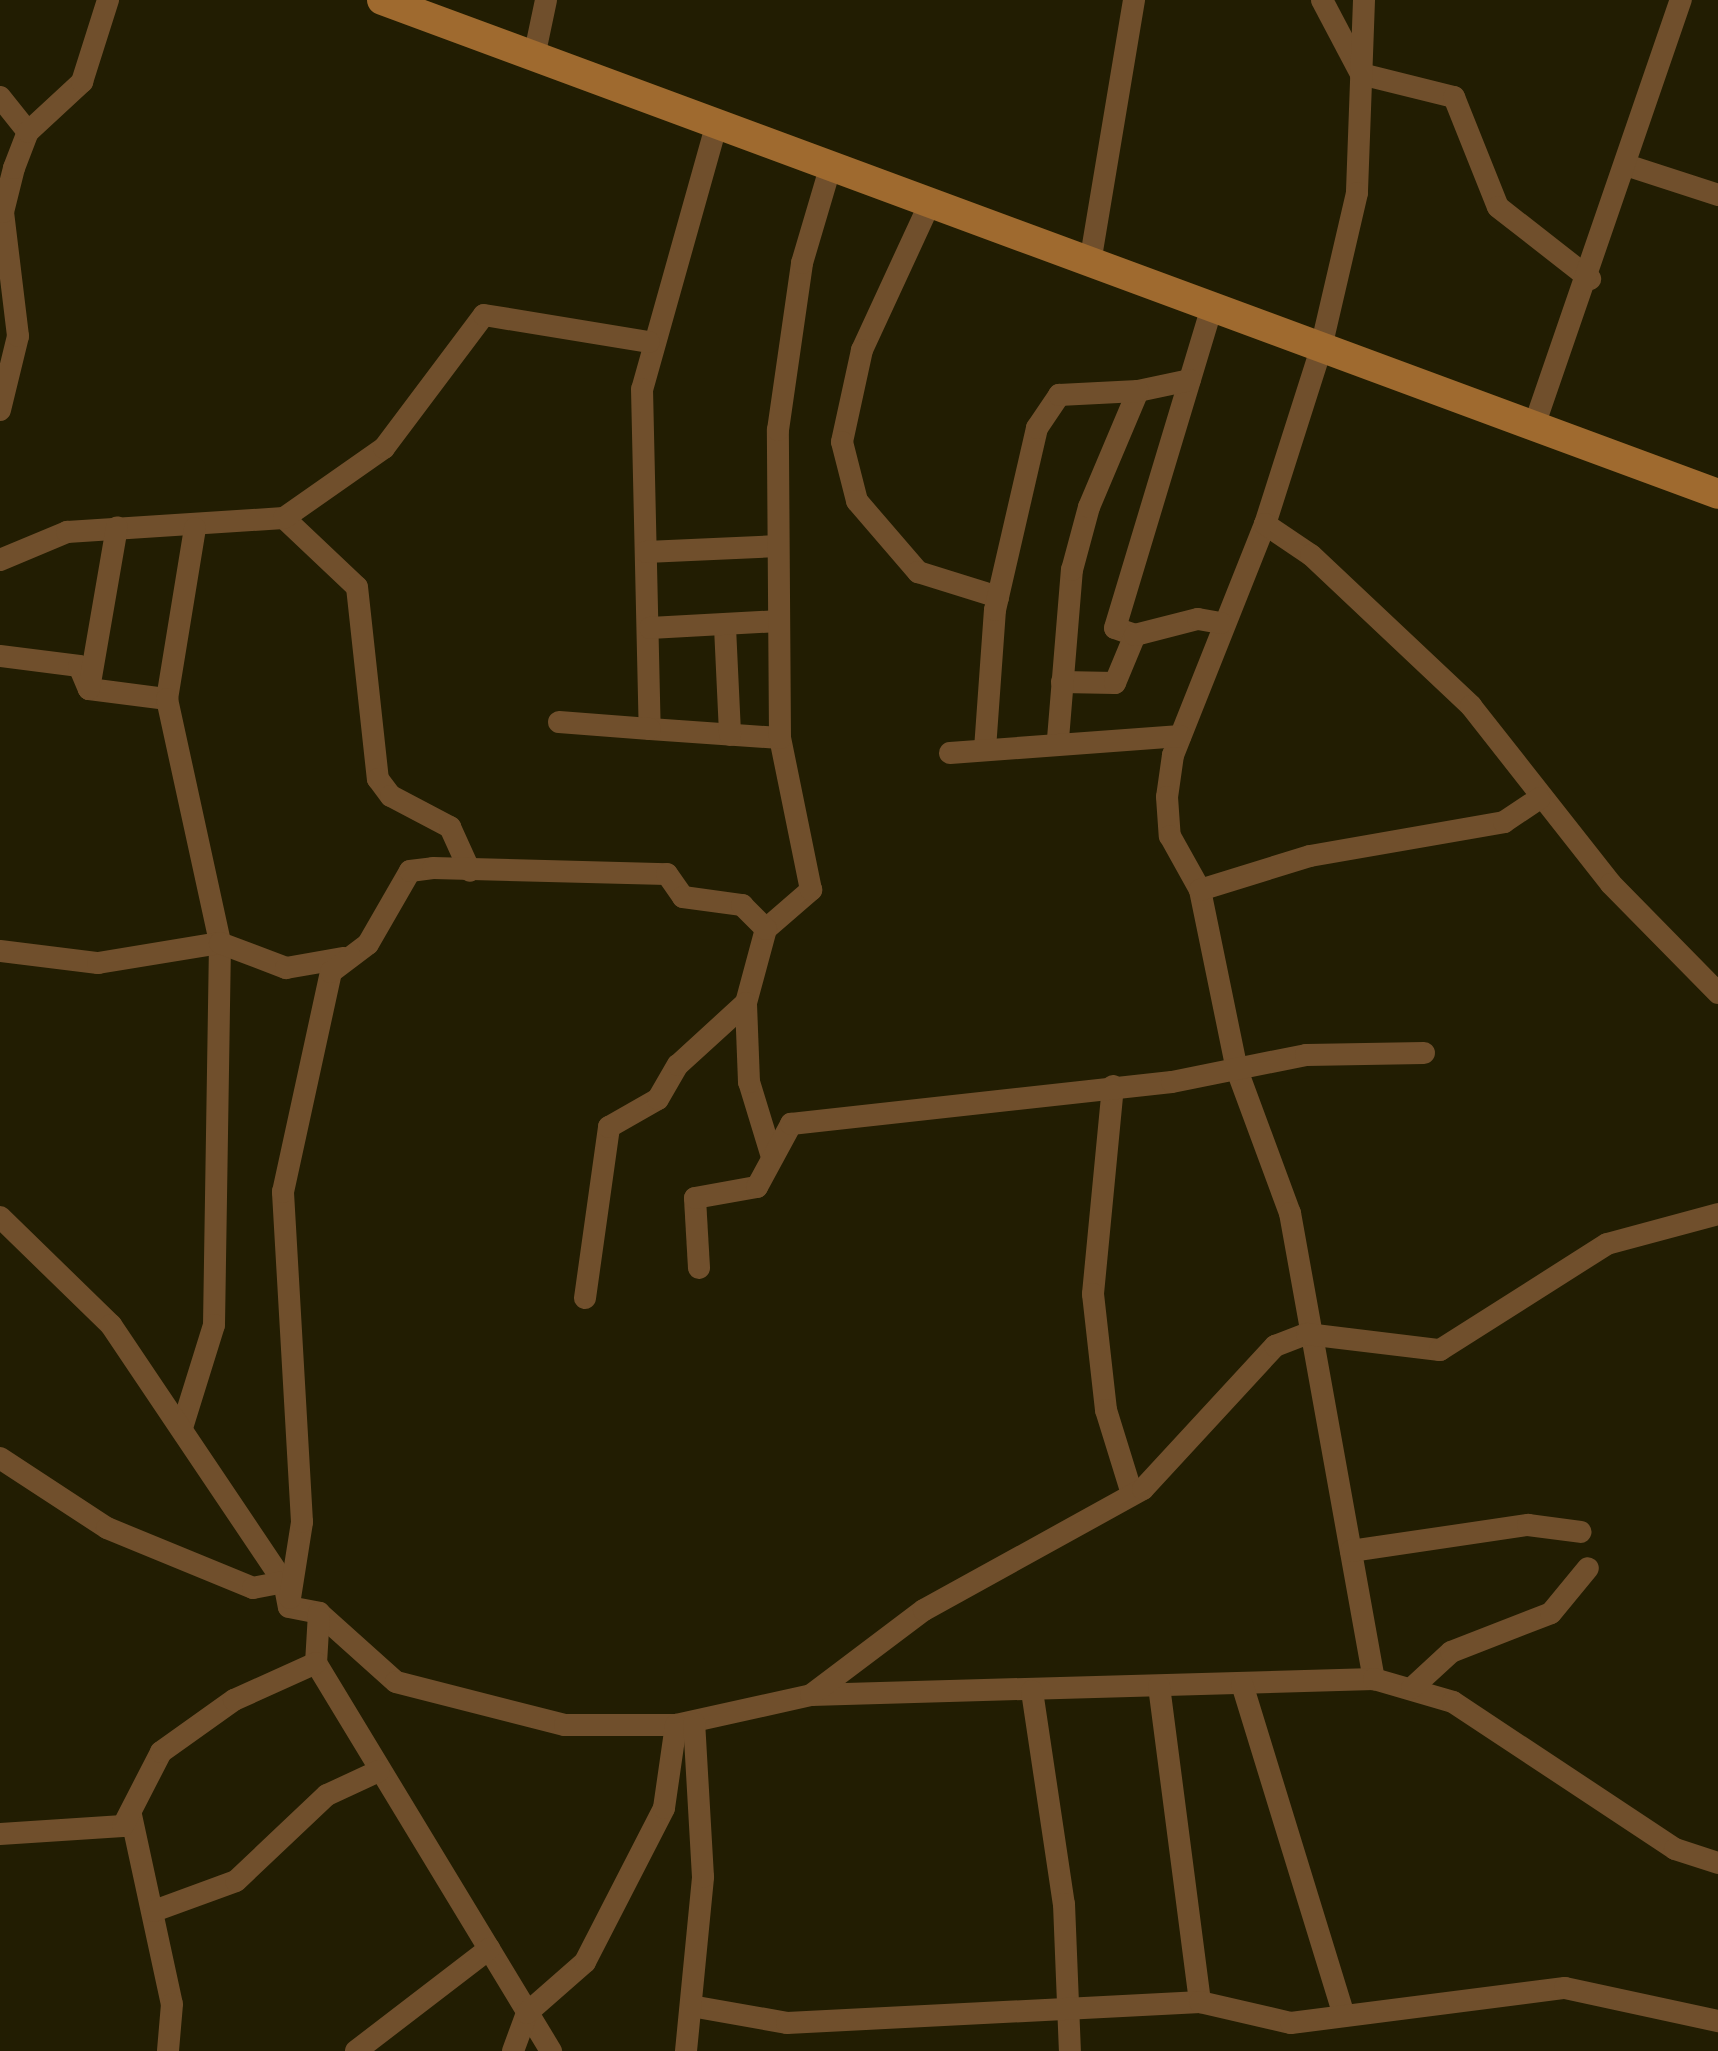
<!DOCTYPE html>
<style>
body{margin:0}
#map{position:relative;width:1718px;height:2051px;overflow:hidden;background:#221d02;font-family:"IBM Plex Sans",sans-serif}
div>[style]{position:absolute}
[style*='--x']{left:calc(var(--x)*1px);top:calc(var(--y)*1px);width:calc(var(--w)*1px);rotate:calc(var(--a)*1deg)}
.street>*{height:22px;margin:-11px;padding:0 11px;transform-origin:11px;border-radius:11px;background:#704f2c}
.secondary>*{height:30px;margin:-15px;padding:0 15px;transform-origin:15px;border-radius:15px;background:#9f6a2f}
span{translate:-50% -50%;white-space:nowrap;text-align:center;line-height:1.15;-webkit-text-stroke:10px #090701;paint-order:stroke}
</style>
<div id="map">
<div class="street">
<i style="--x:1322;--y:0;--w:84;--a:62.2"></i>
<i style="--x:1361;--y:74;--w:96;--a:13.9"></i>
<i style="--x:1454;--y:97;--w:118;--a:68.2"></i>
<i style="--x:1498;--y:207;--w:117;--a:38"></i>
<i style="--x:1364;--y:0;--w:193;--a:92.1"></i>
<i style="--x:1357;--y:193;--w:163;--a:103.1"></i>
<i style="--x:1320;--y:352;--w:181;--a:107.7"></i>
<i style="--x:1265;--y:524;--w:249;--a:111.7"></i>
<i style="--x:1173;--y:755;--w:42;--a:98.1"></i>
<i style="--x:1167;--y:797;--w:39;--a:86"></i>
<i style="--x:1170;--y:836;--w:62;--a:60.9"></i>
<i style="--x:1200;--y:890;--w:184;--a:78.4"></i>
<i style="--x:1237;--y:1070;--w:153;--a:69.7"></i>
<i style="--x:1290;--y:1213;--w:474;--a:79.8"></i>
<i style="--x:534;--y:57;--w:58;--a:-78.1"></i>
<i style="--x:0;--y:97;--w:45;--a:51.3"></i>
<i style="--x:717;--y:123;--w:276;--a:105.7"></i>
<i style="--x:642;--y:389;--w:340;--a:88.7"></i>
<i style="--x:650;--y:729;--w:130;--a:4"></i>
<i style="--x:1629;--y:166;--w:94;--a:18"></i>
<i style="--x:929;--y:205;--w:160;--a:114.8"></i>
<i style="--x:862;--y:350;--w:94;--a:102.3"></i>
<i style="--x:842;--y:442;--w:61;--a:75.7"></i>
<i style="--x:857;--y:501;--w:94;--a:49.3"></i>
<i style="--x:918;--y:572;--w:84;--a:17.4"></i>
<i style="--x:1090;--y:263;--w:267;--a:-80.5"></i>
<i style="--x:0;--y:410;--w:76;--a:-76.3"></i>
<i style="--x:18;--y:336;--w:125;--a:-96.9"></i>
<i style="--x:3;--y:212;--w:45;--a:-76"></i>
<i style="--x:14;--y:168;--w:39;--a:-69"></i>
<i style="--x:28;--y:132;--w:74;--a:-42.8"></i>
<i style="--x:82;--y:82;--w:86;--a:-72.4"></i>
<i style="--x:1534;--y:426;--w:451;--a:-71"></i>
<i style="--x:284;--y:518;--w:100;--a:43.4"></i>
<i style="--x:357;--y:587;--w:193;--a:83.8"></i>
<i style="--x:378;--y:779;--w:21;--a:53"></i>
<i style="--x:391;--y:796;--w:67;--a:27.7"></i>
<i style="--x:450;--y:827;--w:48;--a:65.6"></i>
<i style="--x:1265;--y:524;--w:55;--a:34"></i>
<i style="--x:1311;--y:555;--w:220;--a:43.3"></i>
<i style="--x:1471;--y:706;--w:226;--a:51.8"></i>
<i style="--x:1611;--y:884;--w:153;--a:45.5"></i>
<i style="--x:646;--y:552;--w:131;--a:-2.6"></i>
<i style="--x:0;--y:560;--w:73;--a:-22.7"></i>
<i style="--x:67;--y:532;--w:217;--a:-3.7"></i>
<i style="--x:284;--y:518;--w:122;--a:-35"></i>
<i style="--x:384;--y:448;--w:166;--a:-53.1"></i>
<i style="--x:484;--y:315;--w:167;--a:9.3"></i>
<i style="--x:725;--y:627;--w:108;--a:87.3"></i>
<i style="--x:650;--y:628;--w:129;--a:-3.1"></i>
<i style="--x:1135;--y:635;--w:21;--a:-161"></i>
<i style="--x:1115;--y:628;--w:331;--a:-73.2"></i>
<i style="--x:0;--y:656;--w:80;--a:7.2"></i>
<i style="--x:79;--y:666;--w:25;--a:67"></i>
<i style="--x:1062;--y:682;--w:53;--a:1.1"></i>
<i style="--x:1115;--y:683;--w:52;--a:-67.4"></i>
<i style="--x:1135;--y:635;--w:65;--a:-14.3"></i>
<i style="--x:1198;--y:619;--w:23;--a:10"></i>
<i style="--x:89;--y:689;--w:79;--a:7.3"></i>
<i style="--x:167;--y:699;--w:173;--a:-80.7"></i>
<i style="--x:89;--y:689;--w:164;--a:-80.2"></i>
<i style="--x:167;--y:699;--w:250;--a:77.7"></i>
<i style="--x:220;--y:943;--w:382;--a:90.9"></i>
<i style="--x:214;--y:1325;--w:108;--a:107.3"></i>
<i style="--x:559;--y:722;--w:91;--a:4.4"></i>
<i style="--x:1058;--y:739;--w:170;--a:-85.3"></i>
<i style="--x:1072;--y:570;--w:65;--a:-74.9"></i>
<i style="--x:1089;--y:507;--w:126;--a:-67.1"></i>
<i style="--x:1138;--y:391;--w:53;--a:-11.9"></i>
<i style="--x:985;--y:749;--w:139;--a:-85.9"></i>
<i style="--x:995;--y:610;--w:187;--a:-77"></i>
<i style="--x:1037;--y:428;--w:40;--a:-56"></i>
<i style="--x:1059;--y:395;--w:79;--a:-2.9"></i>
<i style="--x:950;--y:753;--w:231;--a:-4.2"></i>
<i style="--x:1200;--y:890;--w:115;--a:-17.2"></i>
<i style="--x:1310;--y:856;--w:197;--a:-9.9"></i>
<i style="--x:1504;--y:822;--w:43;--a:-33.7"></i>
<i style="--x:0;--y:951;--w:99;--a:7"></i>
<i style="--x:98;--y:963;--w:124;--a:-9.3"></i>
<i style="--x:220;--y:943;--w:71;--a:20.7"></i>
<i style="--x:286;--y:968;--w:59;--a:-9.8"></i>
<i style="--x:1113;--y:1086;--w:209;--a:95.5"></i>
<i style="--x:1093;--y:1294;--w:117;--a:83.6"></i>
<i style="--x:1106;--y:1410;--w:88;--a:72.8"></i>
<i style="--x:772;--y:1157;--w:78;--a:-107"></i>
<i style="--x:749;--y:1082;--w:79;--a:-92.2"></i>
<i style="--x:746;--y:1003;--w:77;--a:-74.9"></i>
<i style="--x:766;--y:929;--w:60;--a:-40.9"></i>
<i style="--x:811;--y:890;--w:155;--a:-101.5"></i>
<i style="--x:780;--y:738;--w:308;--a:-90.4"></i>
<i style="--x:778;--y:430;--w:169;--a:-81.8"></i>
<i style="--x:802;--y:263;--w:102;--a:-73.5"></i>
<i style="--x:0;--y:1217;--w:155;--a:44.2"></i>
<i style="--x:111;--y:1325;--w:310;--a:56.1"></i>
<i style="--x:284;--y:1582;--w:25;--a:79"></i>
<i style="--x:289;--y:1607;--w:31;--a:11"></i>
<i style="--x:319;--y:1613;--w:103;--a:41.9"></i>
<i style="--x:396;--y:1682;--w:174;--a:14.3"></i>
<i style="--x:565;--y:1725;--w:111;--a:0"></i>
<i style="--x:676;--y:1725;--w:138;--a:-12.5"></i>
<i style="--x:811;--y:1695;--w:563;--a:-1.63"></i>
<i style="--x:1374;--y:1679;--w:82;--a:16.2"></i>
<i style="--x:1453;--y:1702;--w:266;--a:33.5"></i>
<i style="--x:1675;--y:1849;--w:45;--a:18"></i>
<i style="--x:699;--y:1268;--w:70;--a:-93.3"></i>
<i style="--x:695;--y:1198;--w:63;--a:-10.1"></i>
<i style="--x:757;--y:1187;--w:72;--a:-61.6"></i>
<i style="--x:791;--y:1124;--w:383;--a:-6.3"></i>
<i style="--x:1172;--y:1082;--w:137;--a:-11.4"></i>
<i style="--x:1306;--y:1055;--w:118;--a:-1"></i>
<i style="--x:585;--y:1298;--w:173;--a:-82"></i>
<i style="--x:609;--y:1127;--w:56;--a:-29.7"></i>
<i style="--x:658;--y:1099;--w:39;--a:-60"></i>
<i style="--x:678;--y:1065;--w:92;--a:-42.4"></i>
<i style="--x:0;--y:1458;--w:128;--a:33.2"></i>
<i style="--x:107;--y:1528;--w:158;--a:22.3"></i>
<i style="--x:253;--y:1588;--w:32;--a:-11"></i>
<i style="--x:1351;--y:1551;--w:179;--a:-8.4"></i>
<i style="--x:1528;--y:1525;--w:53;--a:7.5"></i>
<i style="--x:290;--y:1598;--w:77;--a:-81"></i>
<i style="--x:302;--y:1522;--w:331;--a:-93.3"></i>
<i style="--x:283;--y:1192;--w:225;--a:-77.7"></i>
<i style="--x:331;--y:972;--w:46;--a:-37.1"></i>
<i style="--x:368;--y:944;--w:84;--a:-60.1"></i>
<i style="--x:410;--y:871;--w:23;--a:-7"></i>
<i style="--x:433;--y:868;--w:234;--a:1.5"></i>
<i style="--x:667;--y:874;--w:28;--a:55"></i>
<i style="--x:683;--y:897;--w:60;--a:7.7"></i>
<i style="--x:742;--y:905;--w:34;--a:45"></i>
<i style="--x:319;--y:1613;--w:50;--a:93.4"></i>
<i style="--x:316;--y:1663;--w:454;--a:58.8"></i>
<i style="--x:1242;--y:1684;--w:344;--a:72.9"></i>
<i style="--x:1159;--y:1686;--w:319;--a:82.6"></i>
<i style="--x:1412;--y:1688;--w:53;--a:-42.7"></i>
<i style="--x:1451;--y:1652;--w:107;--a:-21.3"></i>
<i style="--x:1551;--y:1613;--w:58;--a:-50.6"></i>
<i style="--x:1032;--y:1691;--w:215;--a:81.5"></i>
<i style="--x:1064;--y:1904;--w:147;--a:87.7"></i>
<i style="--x:811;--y:1695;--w:141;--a:-37"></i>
<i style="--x:924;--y:1610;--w:250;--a:-28.9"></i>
<i style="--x:1143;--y:1489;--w:195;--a:-47.3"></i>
<i style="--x:1275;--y:1346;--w:34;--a:-21"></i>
<i style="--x:1307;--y:1334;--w:134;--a:6.9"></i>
<i style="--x:1440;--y:1350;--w:198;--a:-32.4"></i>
<i style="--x:1607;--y:1244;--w:115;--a:-15.1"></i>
<i style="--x:131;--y:1815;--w:193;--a:77.8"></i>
<i style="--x:172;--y:2004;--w:47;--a:94.9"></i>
<i style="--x:0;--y:1834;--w:123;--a:-3.7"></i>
<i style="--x:123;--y:1826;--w:83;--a:-62.8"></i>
<i style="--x:161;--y:1752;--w:90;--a:-35.5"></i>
<i style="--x:234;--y:1700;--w:90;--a:-24.3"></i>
<i style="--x:154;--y:1911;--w:87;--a:-20.1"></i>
<i style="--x:236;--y:1881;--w:125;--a:-43.4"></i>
<i style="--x:327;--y:1795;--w:57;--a:-24.8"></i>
<i style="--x:691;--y:2006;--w:97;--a:10"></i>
<i style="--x:787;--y:2023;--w:414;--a:-2.9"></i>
<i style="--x:1200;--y:2002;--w:93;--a:13"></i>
<i style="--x:1291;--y:2023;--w:276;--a:-7.3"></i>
<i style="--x:1565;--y:1988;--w:157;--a:12.2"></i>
<i style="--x:356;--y:2051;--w:168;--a:-37.5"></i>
<i style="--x:513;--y:2051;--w:40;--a:-69.8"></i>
<i style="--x:527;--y:2013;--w:77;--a:-41.3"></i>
<i style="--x:585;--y:1962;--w:173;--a:-62.8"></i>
<i style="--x:664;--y:1808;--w:84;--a:-81.8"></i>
<i style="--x:686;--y:2051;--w:175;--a:-84.4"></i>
<i style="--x:703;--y:1877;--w:154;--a:-93.3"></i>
</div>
<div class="secondary">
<i style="--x:382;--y:0;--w:1424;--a:20.29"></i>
</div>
</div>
